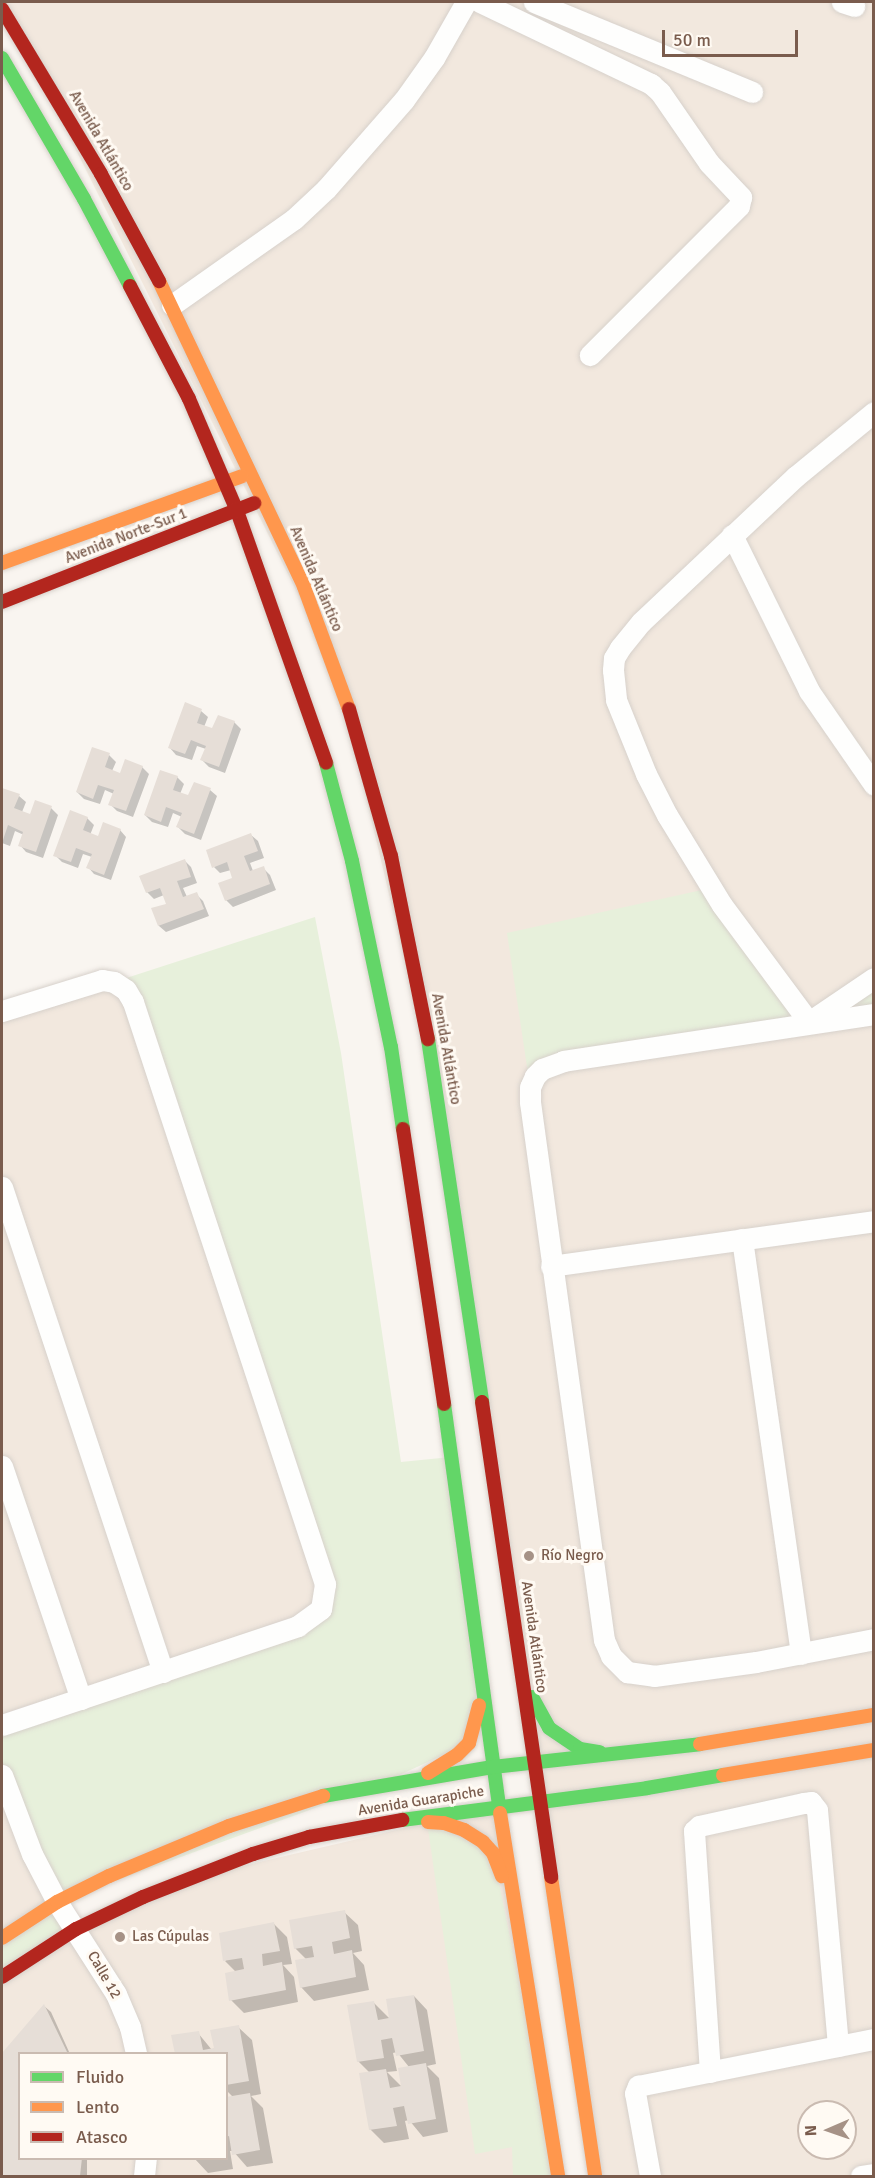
<!DOCTYPE html>
<meta charset="utf-8">
<style>
body{margin:0}
#map{position:relative;width:875px;height:2178px;overflow:hidden;background:#f9f5f0;font-family:Signika,sans-serif}
div>[style]{position:absolute}
[style*='--x']{left:calc(var(--x)*1px);top:calc(var(--y)*1px);width:calc(var(--w)*1px);rotate:calc(var(--a)*1deg)}
.residential>*{inset:0;background:#f2e8de}
.green>*{inset:0;background:#e7f0db}
.shadow>*{inset:0;background:#0003}
.building>*{inset:0;background:#e6ded7}
.roads{filter:drop-shadow(0 0 2px #d7d1cb) drop-shadow(0 0 2px #d7d1cb)}
.street>*{height:21px;margin:-10.5px;padding:0 10.5px;transform-origin:10.5px;border-radius:10.5px;background:#fefefd}
.fast>*{height:14px;margin:-7px;padding:0 7px;transform-origin:7px;border-radius:7px;background:#63d668}
.slow>*{height:14px;margin:-7px;padding:0 7px;transform-origin:7px;border-radius:7px;background:#ff974d}
.jam>*{height:14px;margin:-7px;padding:0 7px;transform-origin:7px;border-radius:7px;background:#b3261e}
.dots>*{width:16px;height:16px;translate:-50% -50%;box-sizing:border-box;border:3px solid #fffaf3;border-radius:50%}
span{translate:-50% -50%;white-space:nowrap;text-align:center;line-height:1.15;-webkit-text-stroke:6px #fffaf3;paint-order:stroke}
.street-label{font-size:15px;color:#7a5c4d}
.poi-label{font-size:15px;color:#7a5c4d}
.left{translate:0 -50%;text-align:left}
.frame{position:absolute;inset:0;border:3px solid #7a5c4d;pointer-events:none}
.legend{position:absolute;left:18px;top:2052px;width:210px;height:108px;box-sizing:border-box;background:#fffaf3;border:2px solid #cabbb1;margin:0;padding:8px 10px;list-style:none;font-size:18px;color:#7a5c4d}
.legend li{display:flex;align-items:center;gap:12px;height:30px}
.legend b{width:30px;border:2px solid #cabbb1}
.north{position:absolute;left:797px;top:2100px;width:60px;height:60px;box-sizing:border-box;background:#fffaf3;border:2px solid #cabbb1;border-radius:50%;rotate:268deg;font-size:16px;font-weight:700;line-height:24px;text-align:center;color:#7a5c4d}
.north::after{content:'';display:block;margin:auto;width:21px;height:27px;background:#a69286;clip-path:polygon(50% 0,100% 100%,50% 72%,0 100%)}
.scale{position:absolute;left:662px;top:30px;width:136px;height:27px;box-sizing:border-box;border:3px solid #7a5c4d;border-top:0;padding-left:8px;font-size:18px;line-height:21px;white-space:nowrap;color:#7a5c4d;-webkit-text-stroke:4px #fffaf3;paint-order:stroke}
</style>
<div id="map">
<div class="residential">
<i style="clip-path:polygon(evenodd,2px 2px,873px 2px,873px 2176px,595px 2176px,441px 1114px,336px 670px,2px 2px,809px 2112px,845px 2112px,845px 2148px,809px 2148px,809px 2112px)"></i>
<i style="clip-path:polygon(88px 982px,126px 990px,322px 1569px,321px 1609px,2px 1725px,2px 1011px)"></i>
<i style="clip-path:polygon(2px 1775px,57px 1902px,2px 1938px)"></i>
<i style="clip-path:polygon(evenodd,499px 1806px,558px 2176px,2px 2176px,2px 1977px,183px 1880px,499px 1806px,20px 2054px,226px 2054px,226px 2158px,20px 2158px,20px 2054px)"></i>
</div>
<div class="green">
<i style="clip-path:polygon(711px 888px,809px 1022px,873px 978px,873px 1014px,578px 1058px,530px 1087px,507px 933px)"></i>
<i style="clip-path:polygon(315px 917px,341px 1053px,401px 1462px,451px 1457px,481px 1675px,469px 1743px,378px 1785px,58px 1902px,76px 1929px,2px 1977px,2px 1938px,57px 1902px,2px 1775px,2px 1725px,277px 1634px,325px 1599px,137px 1015px,114px 982px)"></i>
<i style="clip-path:polygon(427px 1822px,493px 1853px,558px 2176px,513px 2176px,512px 2147px,475px 2154px)"></i>
</div>
<div class="shadow">
<i style="clip-path:polygon(185px 704px,201px 711px,208px 717px,204px 727px,213px 730px,234px 722px,241px 729px,225px 773px,209px 767px,202px 760px,206px 749px,197px 746px,192px 760px,176px 755px,170px 748px)"></i>
<i style="clip-path:polygon(109px 755px,116px 762px,112px 771px,121px 775px,142px 767px,149px 774px,133px 817px,117px 811px,110px 804px,114px 794px,105px 790px,100px 804px,84px 799px,77px 792px)"></i>
<i style="clip-path:polygon(161px 771px,177px 777px,184px 784px,180px 794px,189px 797px,210px 790px,217px 796px,201px 840px,185px 834px,178px 827px,182px 817px,173px 813px,168px 827px,152px 822px,145px 815px)"></i>
<i style="clip-path:polygon(3px 790px,19px 796px,26px 802px,22px 812px,31px 815px,51px 808px,58px 815px,43px 858px,26px 852px,20px 845px,24px 835px,15px 831px,10px 846px,2px 843px)"></i>
<i style="clip-path:polygon(87px 818px,94px 825px,90px 835px,99px 838px,120px 830px,126px 837px,111px 880px,94px 874px,88px 867px,92px 857px,83px 854px,78px 868px,62px 862px,55px 855px)"></i>
<i style="clip-path:polygon(251px 835px,258px 841px,264px 858px,250px 863px,253px 871px,263px 868px,270px 875px,276px 890px,233px 907px,226px 900px,234px 879px,231px 870px,220px 873px,214px 867px)"></i>
<i style="clip-path:polygon(184px 860px,191px 867px,197px 883px,183px 888px,187px 897px,196px 894px,203px 901px,209px 916px,166px 932px,159px 926px,153px 909px,168px 904px,164px 895px,154px 899px,147px 892px)"></i>
<i style="clip-path:polygon(344px 1912px,358px 1925px,362px 1951px,353px 1953px,364px 1965px,369px 1990px,314px 2001px,301px 1987px,307px 1960px,295px 1948px)"></i>
<i style="clip-path:polygon(274px 1924px,287px 1937px,292px 1964px,283px 1965px,294px 1977px,298px 2002px,244px 2013px,231px 2000px,236px 1972px,225px 1961px)"></i>
<i style="clip-path:polygon(evenodd,414px 1996px,427px 2010px,436px 2064px,427px 2066px,439px 2078px,448px 2132px,423px 2137px,409px 2120px,405px 2121px,409px 2139px,384px 2143px,370px 2129px,370px 2073px,358px 2061px,374px 2003px,390px 2019px,414px 1996px,397px 2052px,409px 2067px,403px 2088px,387px 2072px,397px 2071px,393px 2053px,397px 2052px)"></i>
<i style="clip-path:polygon(44px 2006px,51px 2012px,70px 2054px,20px 2054px,20px 2158px,87px 2158px,87px 2176px,2px 2176px,2px 2058px)"></i>
<i style="clip-path:polygon(238px 2027px,252px 2040px,261px 2094px,251px 2096px,263px 2108px,273px 2163px,247px 2167px,233px 2151px,230px 2151px,233px 2169px,208px 2173px,194px 2158px,226px 2158px,226px 2118px,234px 2098px,226px 2090px,226px 2054px,176px 2054px,198px 2033px,212px 2050px)"></i>
</div>
<div class="building">
<i style="clip-path:polygon(185px 702px,202px 709px,197px 723px,212px 728px,218px 715px,235px 721px,219px 767px,200px 760px,206px 746px,191px 740px,185px 754px,168px 748px)"></i>
<i style="clip-path:polygon(92px 747px,110px 753px,105px 767px,120px 773px,125px 759px,143px 766px,126px 811px,108px 805px,114px 790px,98px 785px,93px 799px,76px 792px)"></i>
<i style="clip-path:polygon(160px 770px,178px 776px,173px 790px,188px 795px,194px 782px,211px 788px,194px 834px,176px 827px,182px 813px,166px 807px,161px 822px,144px 815px)"></i>
<i style="clip-path:polygon(2px 788px,20px 794px,14px 808px,30px 814px,35px 800px,52px 806px,36px 852px,18px 846px,23px 832px,8px 825px,2px 843px)"></i>
<i style="clip-path:polygon(70px 810px,88px 817px,83px 830px,98px 836px,103px 822px,121px 829px,104px 875px,86px 868px,92px 854px,76px 848px,71px 862px,53px 856px)"></i>
<i style="clip-path:polygon(251px 833px,258px 851px,244px 856px,250px 871px,264px 866px,270px 884px,225px 901px,218px 883px,232px 878px,227px 862px,212px 868px,206px 850px)"></i>
<i style="clip-path:polygon(185px 859px,191px 877px,177px 881px,183px 897px,197px 892px,204px 909px,158px 926px,151px 908px,166px 904px,160px 888px,146px 893px,139px 876px)"></i>
<i style="clip-path:polygon(345px 1910px,350px 1938px,332px 1942px,334px 1954px,352px 1950px,356px 1977px,300px 1988px,295px 1960px,314px 1957px,312px 1946px,294px 1949px,289px 1920px)"></i>
<i style="clip-path:polygon(274px 1922px,280px 1951px,262px 1954px,263px 1966px,282px 1962px,286px 1990px,229px 2001px,225px 1973px,244px 1969px,242px 1958px,223px 1961px,219px 1933px)"></i>
<i style="clip-path:polygon(414px 1995px,424px 2051px,396px 2056px,392px 2038px,381px 2040px,384px 2058px,357px 2062px,347px 2005px,374px 2001px,378px 2020px,389px 2018px,386px 1999px)"></i>
<i style="clip-path:polygon(44px 2004px,68px 2054px,20px 2054px,20px 2158px,82px 2158px,80px 2176px,2px 2176px,2px 2053px)"></i>
<i style="clip-path:polygon(239px 2025px,249px 2081px,226px 2085px,226px 2054px,175px 2054px,171px 2035px,199px 2031px,203px 2050px,214px 2048px,210px 2030px)"></i>
<i style="clip-path:polygon(426px 2063px,436px 2119px,408px 2124px,404px 2106px,393px 2108px,397px 2126px,369px 2130px,359px 2073px,386px 2069px,390px 2088px,401px 2086px,398px 2068px)"></i>
<i style="clip-path:polygon(250px 2093px,260px 2150px,232px 2155px,229px 2136px,226px 2137px,226px 2097px)"></i>
</div>
<div class="roads">
<div class="street">
<i style="--x:480;--y:2;--w:190;--a:25.6"></i>
<i style="--x:651;--y:84;--w:12;--a:42"></i>
<i style="--x:660;--y:92;--w:86;--a:55.4"></i>
<i style="--x:709;--y:163;--w:47;--a:46.7"></i>
<i style="--x:741;--y:197;--w:9;--a:103"></i>
<i style="--x:739;--y:206;--w:211;--a:135"></i>
<i style="--x:534;--y:2;--w:236;--a:22.4"></i>
<i style="--x:842;--y:2;--w:13;--a:18"></i>
<i style="--x:172;--y:305;--w:149;--a:-35.2"></i>
<i style="--x:294;--y:219;--w:44;--a:-43.2"></i>
<i style="--x:326;--y:189;--w:118;--a:-48.8"></i>
<i style="--x:404;--y:100;--w:52;--a:-54.5"></i>
<i style="--x:434;--y:58;--w:64;--a:-60.3"></i>
<i style="--x:874;--y:412;--w:101;--a:140.6"></i>
<i style="--x:796;--y:476;--w:213;--a:136.7"></i>
<i style="--x:641;--y:622;--w:33;--a:129"></i>
<i style="--x:620;--y:648;--w:12;--a:121"></i>
<i style="--x:614;--y:658;--w:12;--a:95"></i>
<i style="--x:613;--y:670;--w:30;--a:84"></i>
<i style="--x:616;--y:700;--w:80;--a:67.9"></i>
<i style="--x:646;--y:774;--w:46;--a:62.9"></i>
<i style="--x:667;--y:815;--w:105;--a:58.6"></i>
<i style="--x:722;--y:905;--w:146;--a:53.4"></i>
<i style="--x:809;--y:1022;--w:78;--a:-34.1"></i>
<i style="--x:732;--y:535;--w:174;--a:63.7"></i>
<i style="--x:809;--y:691;--w:114;--a:55.3"></i>
<i style="--x:2;--y:1011;--w:105;--a:-17.2"></i>
<i style="--x:102;--y:980;--w:12;--a:9"></i>
<i style="--x:114;--y:982;--w:14;--a:34"></i>
<i style="--x:126;--y:990;--w:14;--a:60"></i>
<i style="--x:133;--y:1002;--w:613;--a:71.74"></i>
<i style="--x:325;--y:1584;--w:25;--a:99"></i>
<i style="--x:321;--y:1609;--w:29;--a:144"></i>
<i style="--x:298;--y:1626;--w:312;--a:161.5"></i>
<i style="--x:874;--y:1014;--w:314;--a:171.4"></i>
<i style="--x:564;--y:1061;--w:23;--a:160"></i>
<i style="--x:542;--y:1069;--w:10;--a:135"></i>
<i style="--x:535;--y:1076;--w:12;--a:114"></i>
<i style="--x:530;--y:1087;--w:15;--a:90"></i>
<i style="--x:530;--y:1102;--w:543;--a:82.17"></i>
<i style="--x:604;--y:1640;--w:17;--a:66"></i>
<i style="--x:611;--y:1656;--w:23;--a:45"></i>
<i style="--x:627;--y:1672;--w:27;--a:8"></i>
<i style="--x:654;--y:1676;--w:103;--a:-7.8"></i>
<i style="--x:756;--y:1662;--w:120;--a:-11"></i>
<i style="--x:2;--y:1187;--w:511;--a:71.64"></i>
<i style="--x:742;--y:1239;--w:419;--a:81.9"></i>
<i style="--x:551;--y:1266;--w:326;--a:-7.9"></i>
<i style="--x:2;--y:1466;--w:246;--a:71.3"></i>
<i style="--x:2;--y:1775;--w:85;--a:69.2"></i>
<i style="--x:32;--y:1854;--w:54;--a:62.5"></i>
<i style="--x:57;--y:1902;--w:109;--a:57.3"></i>
<i style="--x:116;--y:1994;--w:36;--a:67"></i>
<i style="--x:130;--y:2027;--w:28;--a:77"></i>
<i style="--x:710;--y:2072;--w:242;--a:-93.8"></i>
<i style="--x:694;--y:1831;--w:7;--a:-45"></i>
<i style="--x:699;--y:1826;--w:107;--a:-12.4"></i>
<i style="--x:804;--y:1803;--w:7;--a:-8"></i>
<i style="--x:811;--y:1802;--w:10;--a:53"></i>
<i style="--x:817;--y:1810;--w:237;--a:84.9"></i>
<i style="--x:144;--y:2176;--w:18;--a:-84"></i>
<i style="--x:650;--y:2176;--w:84;--a:-100.2"></i>
<i style="--x:635;--y:2093;--w:8;--a:-67"></i>
<i style="--x:638;--y:2086;--w:241;--a:-11.3"></i>
<i style="--x:861;--y:2176;--w:13;--a:-9"></i>
</div>
<div class="fast">
<i style="--x:2;--y:58;--w:163;--a:59.8"></i>
<i style="--x:84;--y:199;--w:98;--a:62.1"></i>
<i style="--x:326;--y:763;--w:101;--a:75.1"></i>
<i style="--x:352;--y:861;--w:190;--a:78.2"></i>
<i style="--x:391;--y:1047;--w:83;--a:81.7"></i>
<i style="--x:428;--y:1039;--w:367;--a:81.5"></i>
<i style="--x:444;--y:1404;--w:413;--a:82.2"></i>
<i style="--x:532;--y:1697;--w:35;--a:61"></i>
<i style="--x:549;--y:1728;--w:37;--a:34"></i>
<i style="--x:580;--y:1749;--w:20;--a:9"></i>
<i style="--x:323;--y:1796;--w:172;--a:-9.7"></i>
<i style="--x:493;--y:1767;--w:208;--a:-6.3"></i>
<i style="--x:402;--y:1820;--w:247;--a:-7.4"></i>
<i style="--x:647;--y:1788;--w:77;--a:-9.7"></i>
</div>
<div class="slow">
<i style="--x:159;--y:281;--w:339;--a:64.6"></i>
<i style="--x:304;--y:587;--w:130;--a:69.8"></i>
<i style="--x:2;--y:563;--w:255;--a:-19.9"></i>
<i style="--x:700;--y:1744;--w:176;--a:-9.5"></i>
<i style="--x:428;--y:1773;--w:34;--a:-32"></i>
<i style="--x:457;--y:1755;--w:17;--a:-45"></i>
<i style="--x:469;--y:1743;--w:39;--a:-75"></i>
<i style="--x:723;--y:1775;--w:153;--a:-9.4"></i>
<i style="--x:500;--y:1813;--w:368;--a:80.9"></i>
<i style="--x:428;--y:1822;--w:16;--a:4"></i>
<i style="--x:444;--y:1823;--w:21;--a:19"></i>
<i style="--x:464;--y:1830;--w:22;--a:32"></i>
<i style="--x:483;--y:1842;--w:15;--a:48"></i>
<i style="--x:493;--y:1853;--w:25;--a:69"></i>
<i style="--x:551;--y:1877;--w:302;--a:81.6"></i>
<i style="--x:2;--y:1938;--w:66;--a:-33.2"></i>
<i style="--x:57;--y:1902;--w:58;--a:-26.6"></i>
<i style="--x:109;--y:1876;--w:130;--a:-22.6"></i>
<i style="--x:229;--y:1826;--w:99;--a:-17.7"></i>
</div>
<div class="jam">
<i style="--x:2;--y:9;--w:192;--a:59"></i>
<i style="--x:101;--y:174;--w:122;--a:61.5"></i>
<i style="--x:130;--y:286;--w:127;--a:62.4"></i>
<i style="--x:189;--y:399;--w:122;--a:66.8"></i>
<i style="--x:237;--y:511;--w:267;--a:70.5"></i>
<i style="--x:2;--y:602;--w:271;--a:-21.4"></i>
<i style="--x:349;--y:709;--w:153;--a:74.1"></i>
<i style="--x:391;--y:856;--w:187;--a:78.6"></i>
<i style="--x:403;--y:1129;--w:278;--a:81.5"></i>
<i style="--x:482;--y:1402;--w:480;--a:81.7"></i>
<i style="--x:2;--y:1977;--w:88;--a:-33"></i>
<i style="--x:76;--y:1929;--w:74;--a:-25.5"></i>
<i style="--x:143;--y:1897;--w:118;--a:-21.4"></i>
<i style="--x:253;--y:1854;--w:59;--a:-16.9"></i>
<i style="--x:309;--y:1837;--w:95;--a:-10.4"></i>
</div>
</div>
<div class="dots">
<i style="left:529px;top:1556px;background:#a69286"></i>
<i style="left:120px;top:1937px;background:#a69286"></i>
</div>
<div class="street-label">
<span style="left:101px;top:141px;rotate:60deg">Avenida Atlántico</span>
<span style="left:126px;top:536px;rotate:-21deg">Avenida Norte-Sur 1</span>
<span style="left:316px;top:579px;rotate:67deg">Avenida Atlántico</span>
<span style="left:446px;top:1049px;rotate:80deg">Avenida Atlántico</span>
<span style="left:534px;top:1637px;rotate:82deg">Avenida Atlántico</span>
<span style="left:421px;top:1801px;rotate:-9deg">Avenida Guarapiche</span>
<span style="left:104px;top:1975px;rotate:60deg">Calle 12</span>
</div>
<div class="poi-label">
<span class="left" style="left:541px;top:1556px">Río Negro</span>
<span class="left" style="left:132px;top:1937px">Las Cúpulas</span>
</div>
<div class="frame"></div>
<ul class="legend">
<li><b style="height:8px;background:#63d668"></b>Fluido</li>
<li><b style="height:8px;background:#ff974d"></b>Lento</li>
<li><b style="height:8px;background:#b3261e"></b>Atasco</li>
</ul>
<div class="north">N</div>
<div class="scale">50 m</div>
</div>
